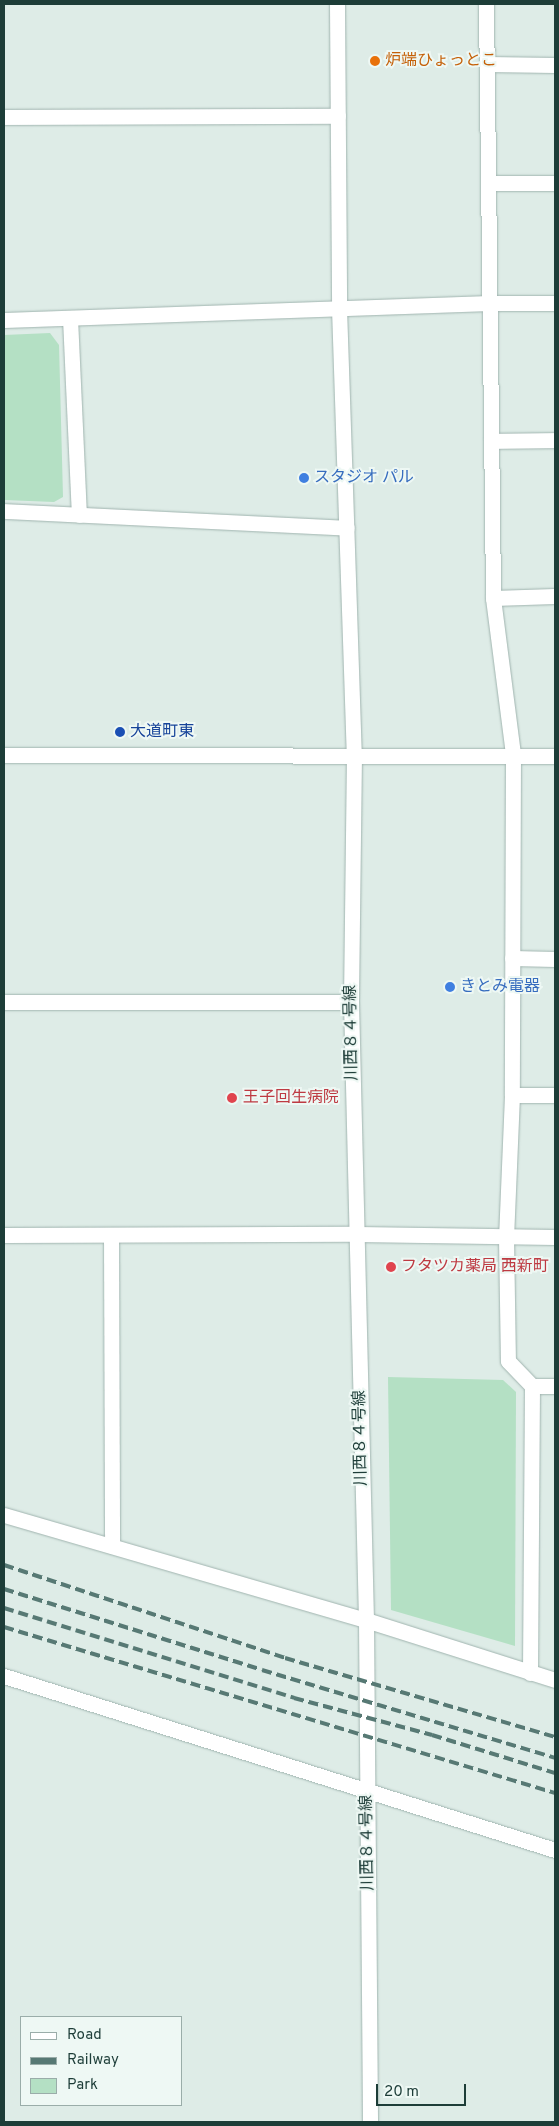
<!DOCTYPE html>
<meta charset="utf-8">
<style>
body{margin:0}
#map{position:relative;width:559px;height:2126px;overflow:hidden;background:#deece7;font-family:Overpass,"Noto Sans JP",sans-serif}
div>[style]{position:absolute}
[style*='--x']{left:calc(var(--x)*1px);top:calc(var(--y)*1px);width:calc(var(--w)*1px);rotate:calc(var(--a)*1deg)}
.green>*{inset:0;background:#b4e0c4}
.roads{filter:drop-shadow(0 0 1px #a0b4af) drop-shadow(0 0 1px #a0b4af)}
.street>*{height:15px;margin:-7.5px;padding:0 7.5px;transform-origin:7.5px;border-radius:7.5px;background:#fff}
.secondary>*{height:15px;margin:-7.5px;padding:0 7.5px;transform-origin:7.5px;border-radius:7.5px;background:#fff}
.rail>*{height:4px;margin-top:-2px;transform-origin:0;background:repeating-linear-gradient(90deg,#577974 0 10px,transparent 0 15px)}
.dots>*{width:14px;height:14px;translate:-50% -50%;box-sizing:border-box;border:2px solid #eef8f4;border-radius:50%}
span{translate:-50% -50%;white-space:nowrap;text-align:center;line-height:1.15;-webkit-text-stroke:4px #eef8f4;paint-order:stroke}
.food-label{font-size:16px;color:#c56008}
.left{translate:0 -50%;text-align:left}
.shop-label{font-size:16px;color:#366cbe}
.transit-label{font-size:16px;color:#164399}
.street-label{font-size:16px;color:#1d3d38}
.health-label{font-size:16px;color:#be3a42}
.frame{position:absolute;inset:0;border:5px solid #1d3d38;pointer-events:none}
.legend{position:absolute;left:20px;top:2016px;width:162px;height:90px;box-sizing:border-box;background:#eef8f4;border:1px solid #9aada9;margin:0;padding:6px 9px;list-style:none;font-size:15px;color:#1d3d38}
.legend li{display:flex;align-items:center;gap:10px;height:25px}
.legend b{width:25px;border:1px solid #9aada9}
.scale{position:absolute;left:376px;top:2084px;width:90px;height:22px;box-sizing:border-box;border:2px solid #1d3d38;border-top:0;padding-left:6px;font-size:15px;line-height:18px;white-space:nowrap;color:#1d3d38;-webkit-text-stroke:4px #eef8f4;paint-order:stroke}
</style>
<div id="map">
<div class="green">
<i style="clip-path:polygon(50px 333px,59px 345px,63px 497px,54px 502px,4px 500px,4px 335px)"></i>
<i style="clip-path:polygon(388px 1377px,503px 1380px,516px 1392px,515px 1646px,391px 1610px)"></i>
</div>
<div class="roads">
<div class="street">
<i style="--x:486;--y:4;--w:594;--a:89.32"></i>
<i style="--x:493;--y:598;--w:158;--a:82.7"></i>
<i style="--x:513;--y:755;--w:340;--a:90.2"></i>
<i style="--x:512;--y:1095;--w:142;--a:92.4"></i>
<i style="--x:506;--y:1237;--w:124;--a:89.1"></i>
<i style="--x:508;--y:1361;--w:35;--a:46"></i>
<i style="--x:532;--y:1386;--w:287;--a:90.4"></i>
<i style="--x:487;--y:64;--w:68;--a:0.8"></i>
<i style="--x:4;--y:117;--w:334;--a:-0.2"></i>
<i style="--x:489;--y:183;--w:66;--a:0"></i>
<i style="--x:70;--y:318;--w:197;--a:87.4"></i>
<i style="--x:4;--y:320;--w:486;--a:-2"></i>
<i style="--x:490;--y:303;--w:65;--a:0"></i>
<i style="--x:491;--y:441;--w:64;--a:-0.9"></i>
<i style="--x:4;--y:511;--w:343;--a:2.8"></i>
<i style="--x:493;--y:598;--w:62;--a:-1.8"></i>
<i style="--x:512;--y:958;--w:43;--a:1.3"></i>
<i style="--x:4;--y:1002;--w:347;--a:0"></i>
<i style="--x:512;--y:1095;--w:43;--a:0"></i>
<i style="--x:4;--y:1235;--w:353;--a:-0.2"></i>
<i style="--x:357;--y:1234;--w:198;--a:0.9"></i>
<i style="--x:111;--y:1235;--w:311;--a:89.8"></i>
<i style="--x:532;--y:1386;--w:23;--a:0"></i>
<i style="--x:4;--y:1515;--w:377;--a:16.2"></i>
<i style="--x:366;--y:1620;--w:198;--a:17.6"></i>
<i style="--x:4;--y:1676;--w:578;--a:17.53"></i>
</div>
<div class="secondary">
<i style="--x:337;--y:4;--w:304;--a:89.6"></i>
<i style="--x:339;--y:308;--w:446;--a:88.1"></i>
<i style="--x:354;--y:754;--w:248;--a:90.7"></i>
<i style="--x:351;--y:1002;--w:618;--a:88.61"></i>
<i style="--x:366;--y:1620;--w:502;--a:89.54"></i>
<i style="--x:4;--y:755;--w:551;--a:0.1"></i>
</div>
</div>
<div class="rail">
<i style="--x:4;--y:1565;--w:296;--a:18.3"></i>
<i style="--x:285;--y:1658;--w:281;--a:16.3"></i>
<i style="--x:4;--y:1589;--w:270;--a:17.4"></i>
<i style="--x:262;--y:1670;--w:306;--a:16.7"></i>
<i style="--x:4;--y:1608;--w:304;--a:17.2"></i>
<i style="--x:294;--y:1698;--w:143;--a:15"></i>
<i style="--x:432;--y:1735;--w:129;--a:17.2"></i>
<i style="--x:4;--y:1627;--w:575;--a:16.77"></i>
</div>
<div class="dots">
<i style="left:375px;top:61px;background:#e8710a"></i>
<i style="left:304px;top:478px;background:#3f7fe0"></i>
<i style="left:120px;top:732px;background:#1a4fb4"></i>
<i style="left:450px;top:987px;background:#3f7fe0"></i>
<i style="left:232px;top:1098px;background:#e0444e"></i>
<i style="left:391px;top:1267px;background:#e0444e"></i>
</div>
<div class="food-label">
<span class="left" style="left:385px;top:61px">炉端ひょっとこ</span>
</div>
<div class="shop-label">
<span class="left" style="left:314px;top:478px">スタジオ パル</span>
<span class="left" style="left:460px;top:987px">きとみ電器</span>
</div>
<div class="transit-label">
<span class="left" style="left:130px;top:732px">大道町東</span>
</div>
<div class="street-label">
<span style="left:352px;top:1033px;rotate:-91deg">川西８４号線</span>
<span style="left:361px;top:1438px;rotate:-91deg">川西８４号線</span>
<span style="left:368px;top:1843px;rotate:-91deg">川西８４号線</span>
</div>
<div class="health-label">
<span class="left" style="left:243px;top:1098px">王子回生病院</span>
<span class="left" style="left:401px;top:1267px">フタツカ薬局 西新町</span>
</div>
<div class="frame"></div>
<ul class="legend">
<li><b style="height:6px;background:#fff"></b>Road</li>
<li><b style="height:6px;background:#577974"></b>Railway</li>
<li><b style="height:14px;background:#b4e0c4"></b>Park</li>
</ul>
<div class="scale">20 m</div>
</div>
